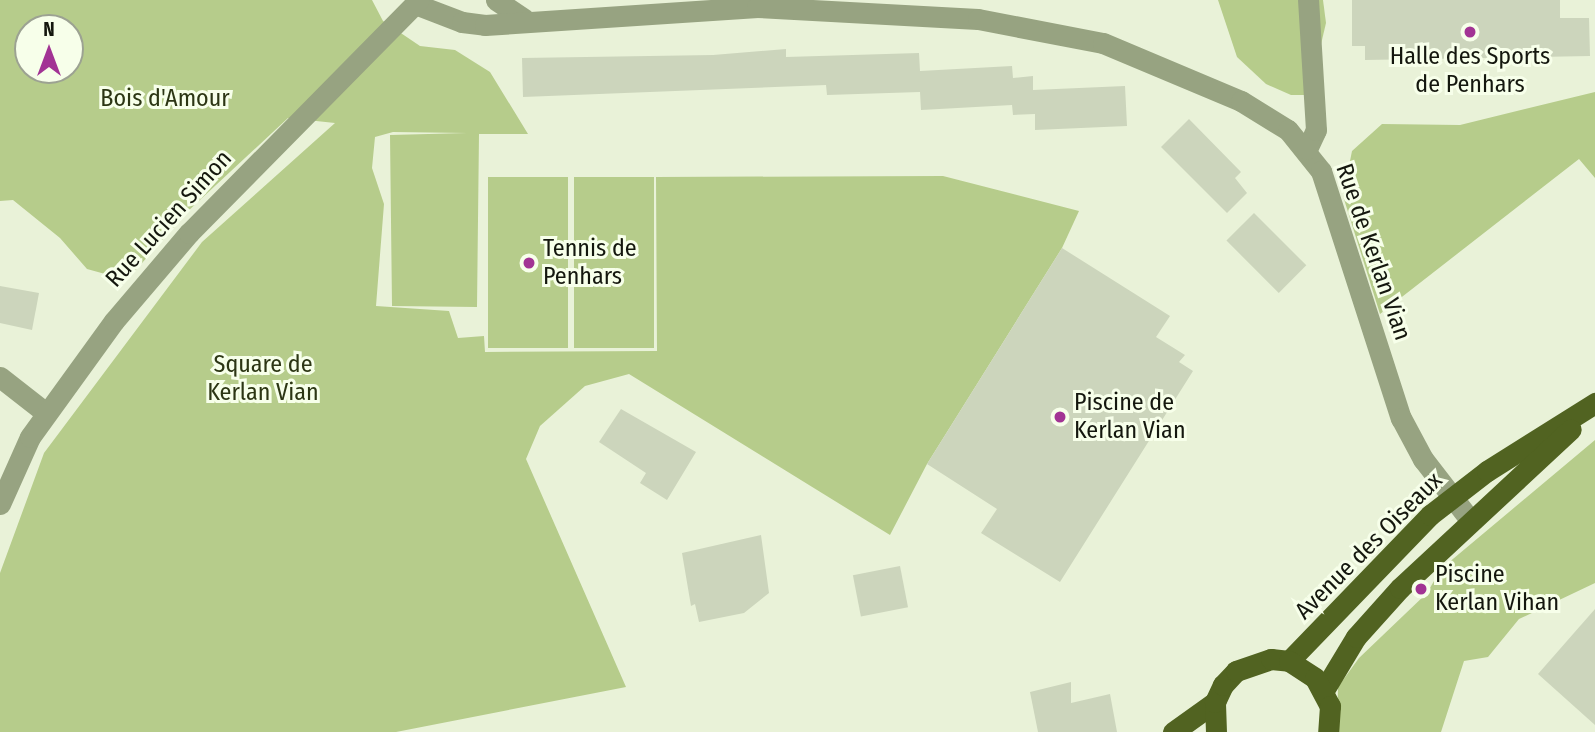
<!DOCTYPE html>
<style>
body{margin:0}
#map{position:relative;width:1595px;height:732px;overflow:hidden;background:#e9f2d8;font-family:"Fira Sans Condensed",sans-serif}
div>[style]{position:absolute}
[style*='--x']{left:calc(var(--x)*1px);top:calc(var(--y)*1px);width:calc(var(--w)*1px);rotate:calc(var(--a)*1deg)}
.green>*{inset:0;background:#b6cc8b;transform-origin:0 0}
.building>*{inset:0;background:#ccd5bc;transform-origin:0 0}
.minor>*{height:21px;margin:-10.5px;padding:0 10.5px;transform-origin:10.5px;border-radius:10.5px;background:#97a381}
.major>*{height:21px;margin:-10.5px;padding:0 10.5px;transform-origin:10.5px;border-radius:10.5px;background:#516321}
.dots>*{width:19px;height:19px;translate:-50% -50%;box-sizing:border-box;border:4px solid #f7ffea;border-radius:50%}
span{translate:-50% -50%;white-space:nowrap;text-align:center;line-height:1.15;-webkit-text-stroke:6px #f7ffea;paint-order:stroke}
.poi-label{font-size:24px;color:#14170e}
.left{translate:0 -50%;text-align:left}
.park-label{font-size:24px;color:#2c3614}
.street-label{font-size:24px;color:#14170e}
.north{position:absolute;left:14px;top:14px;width:70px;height:70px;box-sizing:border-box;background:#f7ffea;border:2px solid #9ca292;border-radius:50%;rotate:0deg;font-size:19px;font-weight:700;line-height:28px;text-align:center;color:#14170e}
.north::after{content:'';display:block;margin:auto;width:24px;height:32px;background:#a23494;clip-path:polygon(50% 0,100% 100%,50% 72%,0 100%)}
</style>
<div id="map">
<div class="green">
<i style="clip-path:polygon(evenodd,0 0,372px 0,383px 21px,420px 46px,455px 50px,490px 72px,528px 134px,479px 134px,477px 307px,392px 306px,390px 135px,467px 133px,393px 132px,375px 137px,372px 168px,384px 204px,376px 306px,449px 311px,458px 338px,484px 336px,485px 352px,657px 351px,656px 177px,943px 176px,1079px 211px,1062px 248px,927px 464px,890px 535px,629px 374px,585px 386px,540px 426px,526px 459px,626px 687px,396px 732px,0 732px,0 573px,44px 453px,202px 242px,335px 123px,288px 118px,187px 212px,127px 280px,87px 269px,60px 238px,13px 200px,0 201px,0 0,28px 28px,70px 28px,70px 70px,28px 70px,28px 28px)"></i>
<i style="clip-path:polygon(1218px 0,1323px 0,1326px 23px,1309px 95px,1291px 95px,1266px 84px,1237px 57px)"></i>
<i style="clip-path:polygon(1595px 92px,1595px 178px,1579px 159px,1380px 314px,1343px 196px,1352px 151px,1382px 124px,1460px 125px)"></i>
<i style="left:568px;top:177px;width:171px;height:80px;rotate:90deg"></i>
<i style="left:654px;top:177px;width:171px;height:80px;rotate:90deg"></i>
<i style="clip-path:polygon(1595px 440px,1595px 583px,1519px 619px,1488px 657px,1464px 661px,1441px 732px,1337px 732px,1338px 687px,1359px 658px,1427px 593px,1441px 569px)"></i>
</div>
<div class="building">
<i style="clip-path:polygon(1352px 0,1560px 0,1560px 18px,1589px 18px,1590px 56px,1365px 60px,1365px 46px,1352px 46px)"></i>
<i style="clip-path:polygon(786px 49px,786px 57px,919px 53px,920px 71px,1012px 66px,1013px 78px,1033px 76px,1033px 90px,1125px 86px,1127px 126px,1035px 130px,1035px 114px,1013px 115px,1012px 105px,921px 110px,920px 92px,827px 95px,826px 85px,523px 97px,522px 58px,713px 55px)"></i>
<i style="clip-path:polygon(1189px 119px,1241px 172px,1235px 178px,1247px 193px,1227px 213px,1161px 147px)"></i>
<i style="left:1254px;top:213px;width:74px;height:39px;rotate:45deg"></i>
<i style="clip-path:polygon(1062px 248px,1170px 316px,1156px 337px,1185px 355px,1179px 362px,1193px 371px,1060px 582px,981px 533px,997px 509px,927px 464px)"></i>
<i style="clip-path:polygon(0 286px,39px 293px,32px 330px,0 323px)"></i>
<i style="clip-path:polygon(621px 409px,696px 452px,667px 500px,640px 483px,646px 473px,599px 442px)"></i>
<i style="clip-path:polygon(761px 535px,769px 593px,744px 613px,699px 622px,695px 604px,691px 606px,682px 553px)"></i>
<i style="left:900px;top:566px;width:42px;height:48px;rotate:79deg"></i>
<i style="clip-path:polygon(1595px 609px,1595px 725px,1538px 674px)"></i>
<i style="clip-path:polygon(1071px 682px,1071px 703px,1110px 694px,1117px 732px,1038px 732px,1030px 692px)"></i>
</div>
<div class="minor">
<i style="--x:496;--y:0;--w:34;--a:34"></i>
<i style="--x:415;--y:4;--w:50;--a:21"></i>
<i style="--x:462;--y:22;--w:23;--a:7"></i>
<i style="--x:485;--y:25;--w:273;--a:-3.8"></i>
<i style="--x:757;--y:7;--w:221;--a:3.1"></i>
<i style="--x:978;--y:19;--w:127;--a:10.9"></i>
<i style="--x:1103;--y:43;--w:150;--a:22.8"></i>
<i style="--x:1241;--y:101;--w:55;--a:31.7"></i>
<i style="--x:1288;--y:130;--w:53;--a:51.2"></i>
<i style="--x:1321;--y:171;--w:260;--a:72.1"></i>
<i style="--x:1401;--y:418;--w:47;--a:61.8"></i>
<i style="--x:1423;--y:459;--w:78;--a:52.3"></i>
<i style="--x:1307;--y:149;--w:21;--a:-65"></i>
<i style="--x:1316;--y:130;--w:130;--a:-93.5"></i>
<i style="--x:0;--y:377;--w:58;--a:38"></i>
<i style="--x:0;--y:504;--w:73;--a:-65.9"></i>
<i style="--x:30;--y:437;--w:143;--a:-54.1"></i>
<i style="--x:114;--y:321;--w:116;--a:-49.6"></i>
<i style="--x:189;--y:233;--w:327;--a:-45.4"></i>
</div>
<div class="major">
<i style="--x:1289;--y:661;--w:203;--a:-46"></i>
<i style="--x:1430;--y:515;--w:72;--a:-37.7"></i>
<i style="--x:1487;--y:471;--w:128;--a:-32.2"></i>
<i style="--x:1324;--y:690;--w:62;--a:-58.9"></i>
<i style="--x:1356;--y:637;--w:66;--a:-48.1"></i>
<i style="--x:1400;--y:588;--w:233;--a:-42.9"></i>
<i style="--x:1173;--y:732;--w:52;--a:-35.5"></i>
<i style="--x:1216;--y:732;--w:30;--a:-92"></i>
<i style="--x:1215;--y:702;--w:19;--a:-65"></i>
<i style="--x:1223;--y:685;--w:19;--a:-47"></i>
<i style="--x:1236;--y:671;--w:37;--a:-19"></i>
<i style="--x:1271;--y:659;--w:18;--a:6"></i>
<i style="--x:1289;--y:661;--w:31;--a:33"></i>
<i style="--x:1315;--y:678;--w:32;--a:62"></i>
<i style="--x:1330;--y:706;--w:26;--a:94"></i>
</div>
<div class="dots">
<i style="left:1470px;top:32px;background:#a23494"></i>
<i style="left:529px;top:263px;background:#a23494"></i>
<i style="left:1060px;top:417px;background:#a23494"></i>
<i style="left:1421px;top:589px;background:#a23494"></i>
</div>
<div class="poi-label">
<span style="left:1470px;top:71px">Halle des Sports<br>de Penhars</span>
<span class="left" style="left:543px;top:263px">Tennis de<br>Penhars</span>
<span class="left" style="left:1074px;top:417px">Piscine de<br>Kerlan Vian</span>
<span class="left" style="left:1435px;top:589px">Piscine<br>Kerlan Vihan</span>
</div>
<div class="park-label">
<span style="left:165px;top:99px">Bois d'Amour</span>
<span style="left:263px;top:379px">Square de<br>Kerlan Vian</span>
</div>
<div class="street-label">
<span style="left:169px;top:219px;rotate:-48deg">Rue Lucien Simon</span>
<span style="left:1373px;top:252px;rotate:71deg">Rue de Kerlan Vian</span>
<span style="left:1369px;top:546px;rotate:-45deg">Avenue des Oiseaux</span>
</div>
<div class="north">N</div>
</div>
